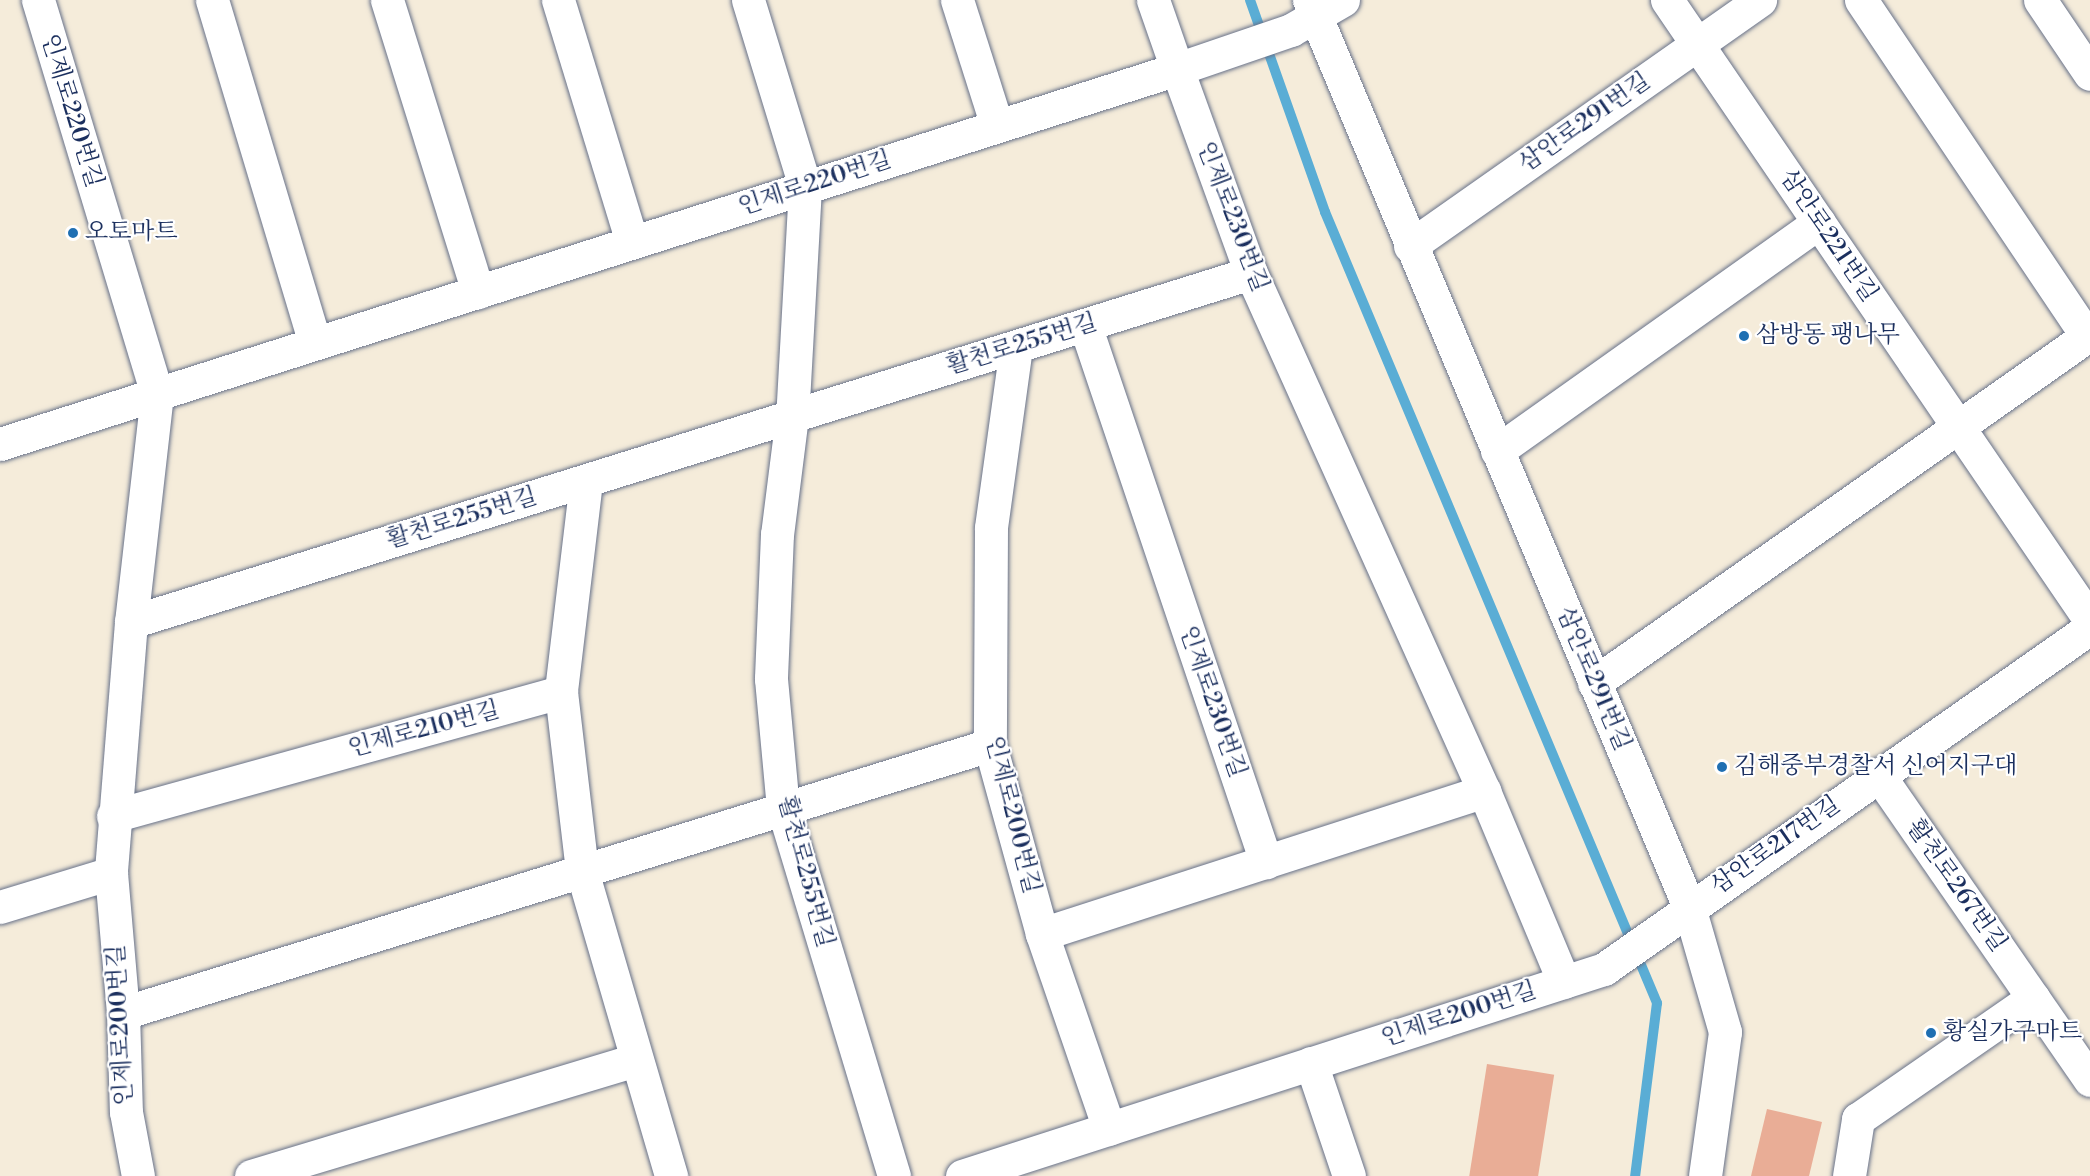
<!DOCTYPE html>
<meta charset="utf-8">
<style>
body{margin:0}
#map{position:relative;width:2090px;height:1176px;overflow:hidden;background:#f5ecda;font-family:"Libre Bodoni","Noto Serif KR",serif}
div>[style]{position:absolute}
[style*='--x']{left:calc(var(--x)*1px);top:calc(var(--y)*1px);width:calc(var(--w)*1px);rotate:calc(var(--a)*1deg)}
.stream>*{height:10px;margin:-5px;padding:0 5px;transform-origin:5px;border-radius:5px;background:#5aadd5}
.building>*{inset:0;background:#e9ad96;transform-origin:0 0}
.roads{filter:drop-shadow(0 0 2px #677189) drop-shadow(0 0 2px #677189)}
.minor>*{height:33px;margin:-16.5px;padding:0 16.5px;transform-origin:16.5px;border-radius:16.5px;background:#fff}
.dots>*{width:16px;height:16px;translate:-50% -50%;box-sizing:border-box;border:3px solid #fff;border-radius:50%}
span{translate:-50% -50%;white-space:nowrap;text-align:center;line-height:1.15;-webkit-text-stroke:4.5px #fff;paint-order:stroke}
.street-label{font-size:24px;color:#1b2f5e}
.poi-label{font-size:24px;color:#1b2f5e}
.left{translate:0 -50%;text-align:left}
</style>
<div id="map">
<div class="stream">
<i style="--x:1250;--y:0;--w:225;--a:70.5"></i>
<i style="--x:1325;--y:212;--w:858;--a:67.23"></i>
<i style="--x:1657;--y:1003;--w:174;--a:97.2"></i>
</div>
<div class="building">
<i style="left:1487px;top:1064px;width:68px;height:114px;rotate:9deg"></i>
<i style="clip-path:polygon(1767px 1109px,1822px 1122px,1809px 1176px,1751px 1176px)"></i>
</div>
<div class="roads">
<div class="minor">
<i style="--x:38;--y:0;--w:412;--a:73.2"></i>
<i style="--x:157;--y:394;--w:229;--a:96.5"></i>
<i style="--x:131;--y:622;--w:252;--a:94.6"></i>
<i style="--x:111;--y:873;--w:141;--a:85.1"></i>
<i style="--x:123;--y:1013;--w:99;--a:88.3"></i>
<i style="--x:126;--y:1112;--w:65;--a:79.4"></i>
<i style="--x:212;--y:0;--w:358;--a:73.3"></i>
<i style="--x:387;--y:0;--w:306;--a:72.7"></i>
<i style="--x:558;--y:0;--w:253;--a:73"></i>
<i style="--x:748;--y:0;--w:195;--a:73"></i>
<i style="--x:805;--y:187;--w:229;--a:93.2"></i>
<i style="--x:792;--y:416;--w:119;--a:97.2"></i>
<i style="--x:777;--y:534;--w:145;--a:92.4"></i>
<i style="--x:771;--y:679;--w:130;--a:84.7"></i>
<i style="--x:783;--y:808;--w:384;--a:73.2"></i>
<i style="--x:957;--y:0;--w:132;--a:72.4"></i>
<i style="--x:1309;--y:0;--w:983;--a:67.27"></i>
<i style="--x:1689;--y:907;--w:130;--a:73.9"></i>
<i style="--x:1725;--y:1032;--w:145;--a:97.9"></i>
<i style="--x:1343;--y:0;--w:60;--a:150"></i>
<i style="--x:1291;--y:30;--w:120;--a:161.1"></i>
<i style="--x:1177;--y:69;--w:217;--a:70.1"></i>
<i style="--x:1251;--y:273;--w:568;--a:65.78"></i>
<i style="--x:1484;--y:791;--w:207;--a:67.3"></i>
<i style="--x:1667;--y:0;--w:751;--a:55.7"></i>
<i style="--x:1861;--y:0;--w:405;--a:56.1"></i>
<i style="--x:2040;--y:0;--w:89;--a:56"></i>
<i style="--x:1410;--y:246;--w:428;--a:-35.1"></i>
<i style="--x:1085;--y:325;--w:567;--a:71.37"></i>
<i style="--x:1016;--y:347;--w:183;--a:97.9"></i>
<i style="--x:991;--y:528;--w:217;--a:90.3"></i>
<i style="--x:990;--y:745;--w:196;--a:74.6"></i>
<i style="--x:1042;--y:934;--w:206;--a:71"></i>
<i style="--x:0;--y:444;--w:1235;--a:-17.67"></i>
<i style="--x:1177;--y:69;--w:73;--a:-109.2"></i>
<i style="--x:1497;--y:451;--w:395;--a:-35.4"></i>
<i style="--x:586;--y:481;--w:212;--a:96.8"></i>
<i style="--x:561;--y:692;--w:180;--a:83.3"></i>
<i style="--x:582;--y:871;--w:318;--a:73.7"></i>
<i style="--x:131;--y:622;--w:1173;--a:-17.31"></i>
<i style="--x:1594;--y:683;--w:606;--a:-35.13"></i>
<i style="--x:1878;--y:774;--w:372;--a:55.3"></i>
<i style="--x:113;--y:816;--w:465;--a:-15.5"></i>
<i style="--x:0;--y:907;--w:116;--a:-17"></i>
<i style="--x:1042;--y:934;--w:465;--a:-17.9"></i>
<i style="--x:123;--y:1013;--w:907;--a:-17.18"></i>
<i style="--x:1311;--y:1063;--w:119;--a:71.4"></i>
<i style="--x:251;--y:1176;--w:401;--a:-16.8"></i>
<i style="--x:962;--y:1176;--w:675;--a:-17.87"></i>
<i style="--x:1604;--y:969;--w:594;--a:-35.06"></i>
<i style="--x:1849;--y:1176;--w:58;--a:-81"></i>
<i style="--x:1858;--y:1119;--w:213;--a:-34.7"></i>
</div>
</div>
<div class="dots">
<i style="left:73px;top:233px;background:#1f6fb2"></i>
<i style="left:1744px;top:336px;background:#1f6fb2"></i>
<i style="left:1722px;top:767px;background:#1f6fb2"></i>
<i style="left:1931px;top:1033px;background:#1f6fb2"></i>
</div>
<div class="street-label">
<span style="left:71px;top:111px;rotate:73deg">인제로220번길</span>
<span style="left:1585px;top:123px;rotate:-35deg">삼안로291번길</span>
<span style="left:815px;top:184px;rotate:-18deg">인제로220번길</span>
<span style="left:1232px;top:217px;rotate:69deg">인제로230번길</span>
<span style="left:1828px;top:236px;rotate:56deg">삼안로221번길</span>
<span style="left:1022px;top:345px;rotate:-17deg">활천로255번길</span>
<span style="left:462px;top:519px;rotate:-17deg">활천로255번길</span>
<span style="left:1593px;top:679px;rotate:67deg">삼안로291번길</span>
<span style="left:1212px;top:702px;rotate:71deg">인제로230번길</span>
<span style="left:424px;top:730px;rotate:-15deg">인제로210번길</span>
<span style="left:1012px;top:815px;rotate:76deg">인제로200번길</span>
<span style="left:1776px;top:846px;rotate:-35deg">삼안로217번길</span>
<span style="left:805px;top:872px;rotate:75deg">활천로255번길</span>
<span style="left:1956px;top:886px;rotate:55deg">활천로267번길</span>
<span style="left:1459px;top:1015px;rotate:-18deg">인제로200번길</span>
<span style="left:121px;top:1025px;rotate:-93deg">인제로200번길</span>
</div>
<div class="poi-label">
<span class="left" style="left:85px;top:233px">오토마트</span>
<span class="left" style="left:1756px;top:336px">삼방동 팽나무</span>
<span class="left" style="left:1734px;top:767px">김해중부경찰서 신어지구대</span>
<span class="left" style="left:1943px;top:1033px">황실가구마트</span>
</div>
</div>
